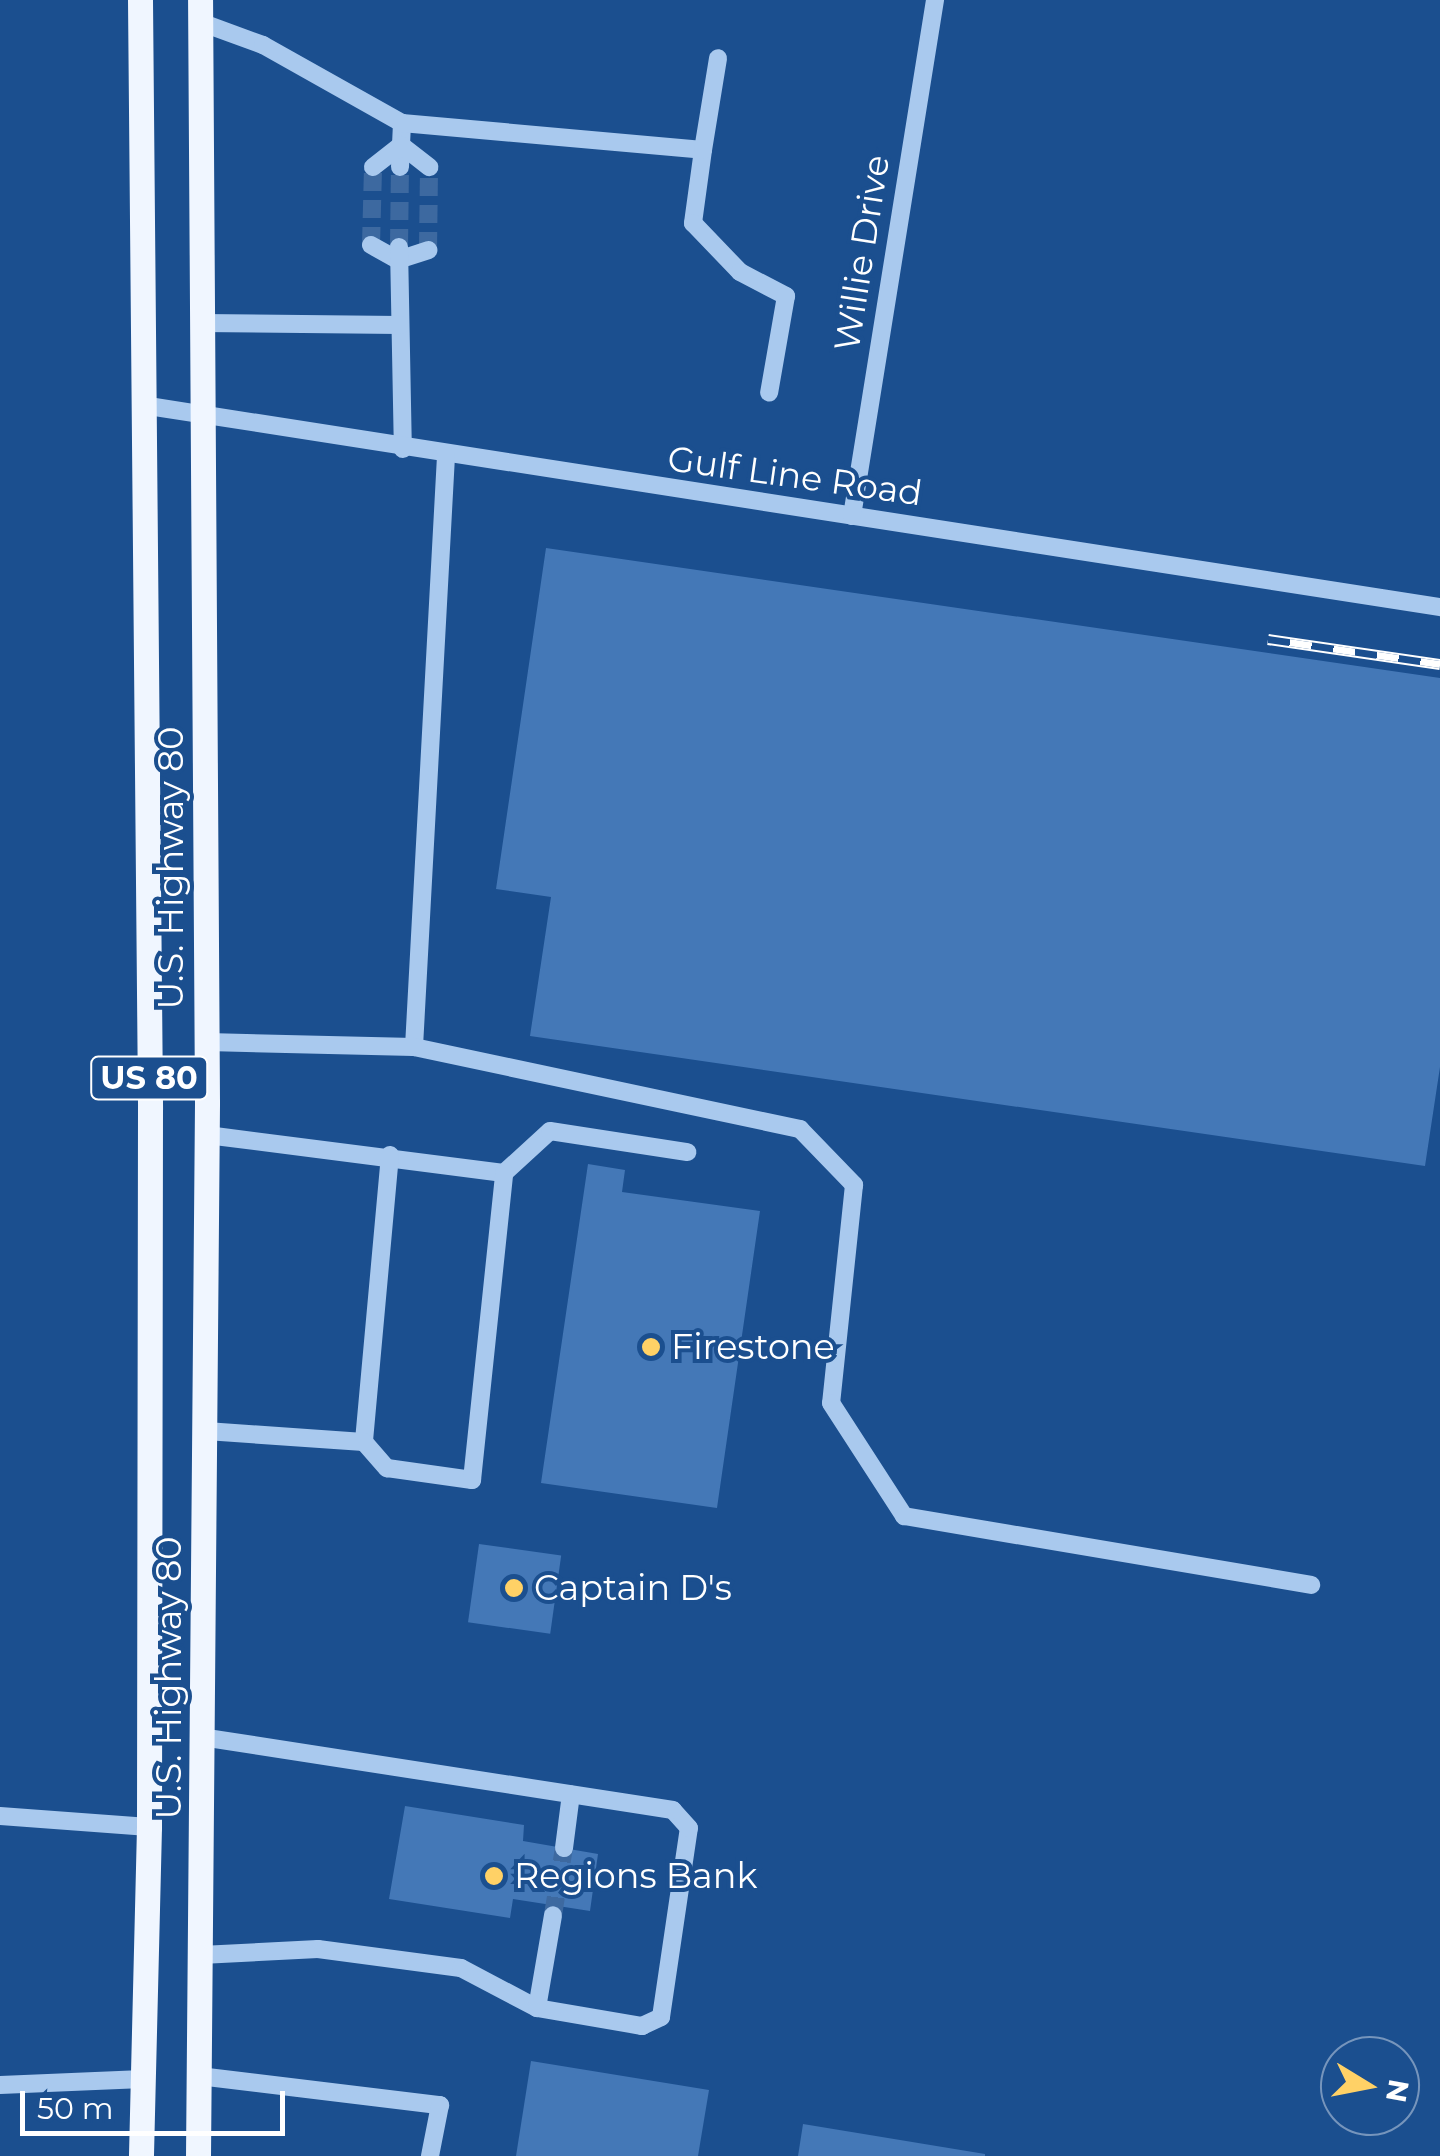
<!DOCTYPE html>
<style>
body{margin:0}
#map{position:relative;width:1440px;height:2156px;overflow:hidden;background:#1b4f8f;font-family:Montserrat,sans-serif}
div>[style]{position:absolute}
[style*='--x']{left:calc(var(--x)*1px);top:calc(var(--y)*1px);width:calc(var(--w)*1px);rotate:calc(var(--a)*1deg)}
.building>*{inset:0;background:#4478b7;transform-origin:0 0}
.minor-tunnel>*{height:18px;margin-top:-9px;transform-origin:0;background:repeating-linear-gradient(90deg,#3d69a0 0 18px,transparent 0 27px)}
.minor>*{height:18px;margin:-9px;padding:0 9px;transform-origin:9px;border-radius:9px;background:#a9c9ee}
.major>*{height:25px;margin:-12.5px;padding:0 12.5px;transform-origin:12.5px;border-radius:12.5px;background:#f0f6ff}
.rail>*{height:11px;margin-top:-5.5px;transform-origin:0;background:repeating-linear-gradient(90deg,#1b4f8f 0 22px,#fff 0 44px);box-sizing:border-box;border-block:2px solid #fff}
.dots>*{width:28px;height:28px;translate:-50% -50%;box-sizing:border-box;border:5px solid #1b4f8f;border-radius:50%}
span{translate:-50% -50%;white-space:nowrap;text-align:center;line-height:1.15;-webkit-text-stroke:8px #1b4f8f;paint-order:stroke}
.shield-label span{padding:2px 8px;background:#1b4f8f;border:2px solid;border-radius:8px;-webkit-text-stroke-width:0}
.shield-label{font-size:32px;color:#fff;font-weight:700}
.street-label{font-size:35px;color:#fff}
.poi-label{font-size:35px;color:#fff}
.left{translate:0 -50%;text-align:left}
.north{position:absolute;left:1320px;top:2036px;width:100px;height:100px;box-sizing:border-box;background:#1b4f8f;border:2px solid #7695bc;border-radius:50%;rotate:100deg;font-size:28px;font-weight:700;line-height:40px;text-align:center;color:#fff}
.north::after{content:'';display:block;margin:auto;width:35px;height:45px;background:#ffd166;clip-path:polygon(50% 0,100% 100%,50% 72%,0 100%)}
.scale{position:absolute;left:20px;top:2091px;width:265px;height:45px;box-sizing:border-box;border:5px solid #fff;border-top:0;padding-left:12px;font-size:30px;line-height:35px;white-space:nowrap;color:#fff;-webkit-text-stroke:8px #1b4f8f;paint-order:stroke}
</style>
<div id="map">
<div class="building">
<i style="clip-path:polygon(546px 548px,1440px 678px,1440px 1067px,1425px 1166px,530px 1036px,551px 897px,496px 889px)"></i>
<i style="clip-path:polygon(588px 1164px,625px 1170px,622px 1192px,760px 1211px,717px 1508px,541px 1483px)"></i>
<i style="left:479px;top:1544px;width:83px;height:79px;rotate:8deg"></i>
<i style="clip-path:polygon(405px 1806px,524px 1825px,523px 1841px,598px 1854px,590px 1911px,513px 1899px,510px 1918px,389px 1899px)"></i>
<i style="clip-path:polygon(531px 2061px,709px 2090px,698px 2156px,516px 2156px)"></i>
<i style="clip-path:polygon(803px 2124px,985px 2154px,985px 2156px,798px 2156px)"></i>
</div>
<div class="minor-tunnel">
<i style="--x:371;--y:245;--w:78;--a:-88.5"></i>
<i style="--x:399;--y:247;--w:80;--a:-89.3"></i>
<i style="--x:428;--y:250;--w:83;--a:-89.3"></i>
<i style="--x:553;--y:1915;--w:68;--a:-80.7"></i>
</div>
<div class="minor">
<i style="--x:200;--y:22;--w:67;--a:20.1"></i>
<i style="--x:263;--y:45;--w:159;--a:29.3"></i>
<i style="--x:402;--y:123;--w:44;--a:92.6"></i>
<i style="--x:402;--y:123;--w:302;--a:5.1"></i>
<i style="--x:703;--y:150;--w:74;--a:97.8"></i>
<i style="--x:693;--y:223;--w:68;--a:46.2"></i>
<i style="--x:740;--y:272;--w:52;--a:27.6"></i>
<i style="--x:786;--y:296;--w:98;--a:99.9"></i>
<i style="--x:703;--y:150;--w:93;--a:-80.7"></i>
<i style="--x:373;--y:167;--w:36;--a:-38"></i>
<i style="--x:401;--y:145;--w:36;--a:38"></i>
<i style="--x:371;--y:245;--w:31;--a:29"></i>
<i style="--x:398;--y:260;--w:32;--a:-18"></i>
<i style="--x:399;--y:247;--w:202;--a:88.9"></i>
<i style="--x:201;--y:323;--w:199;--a:0.6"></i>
<i style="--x:142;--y:405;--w:1314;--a:8.85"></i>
<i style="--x:446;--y:456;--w:592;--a:93.1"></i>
<i style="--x:414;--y:1047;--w:395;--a:12"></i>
<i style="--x:800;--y:1129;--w:78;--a:46"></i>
<i style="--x:854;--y:1185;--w:219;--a:96"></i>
<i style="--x:831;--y:1403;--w:135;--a:57.1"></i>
<i style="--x:904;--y:1516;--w:413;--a:9.6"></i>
<i style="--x:852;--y:516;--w:523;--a:-80.86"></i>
<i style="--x:207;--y:1042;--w:207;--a:1.4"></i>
<i style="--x:207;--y:1135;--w:299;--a:7.3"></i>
<i style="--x:504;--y:1173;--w:62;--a:-42.4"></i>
<i style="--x:550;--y:1131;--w:139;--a:8.7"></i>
<i style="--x:390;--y:1155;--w:288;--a:95.2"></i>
<i style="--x:364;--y:1442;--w:35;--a:49"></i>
<i style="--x:387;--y:1468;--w:86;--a:8"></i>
<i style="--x:472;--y:1480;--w:309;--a:-84"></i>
<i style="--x:206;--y:1431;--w:158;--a:4"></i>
<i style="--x:0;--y:1816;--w:149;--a:4.2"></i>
<i style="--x:564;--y:1848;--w:54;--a:-82.6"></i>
<i style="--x:201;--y:1955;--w:117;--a:-2.9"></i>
<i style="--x:318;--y:1949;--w:144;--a:7.6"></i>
<i style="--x:461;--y:1968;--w:86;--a:27.8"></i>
<i style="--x:537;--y:2008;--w:107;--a:9.7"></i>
<i style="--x:642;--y:2026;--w:21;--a:-25"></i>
<i style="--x:661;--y:2017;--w:191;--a:-81.6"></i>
<i style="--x:689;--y:1828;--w:24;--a:-132"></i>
<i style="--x:673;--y:1810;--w:475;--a:-171.2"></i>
<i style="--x:537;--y:2008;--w:94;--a:-80.2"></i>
<i style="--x:199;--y:2076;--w:243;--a:6.9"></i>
<i style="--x:440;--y:2105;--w:52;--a:101.1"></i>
<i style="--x:0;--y:2085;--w:143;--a:-2.4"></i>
</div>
<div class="major">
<i style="--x:140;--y:0;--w:1109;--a:89.48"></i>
<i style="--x:150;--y:1109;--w:718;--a:90.08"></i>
<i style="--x:149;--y:1827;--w:329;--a:91.4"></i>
<i style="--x:198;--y:2156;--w:1053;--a:-89.51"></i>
<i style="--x:207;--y:1103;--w:1103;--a:-90.36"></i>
</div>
<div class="rail">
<i style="--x:1268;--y:639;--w:174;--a:8.3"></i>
</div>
<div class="dots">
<i style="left:651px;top:1347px;background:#ffd166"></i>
<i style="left:514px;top:1588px;background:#ffd166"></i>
<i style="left:494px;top:1876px;background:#ffd166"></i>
</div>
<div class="shield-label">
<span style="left:149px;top:1078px">US 80</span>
</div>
<div class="street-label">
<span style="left:862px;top:253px;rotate:-81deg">Willie Drive</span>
<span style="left:795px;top:476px;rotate:8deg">Gulf Line Road</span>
<span style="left:171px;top:868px;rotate:-90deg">U.S. Highway 80</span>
<span style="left:169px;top:1678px;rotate:-90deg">U.S. Highway 80</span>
</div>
<div class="poi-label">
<span class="left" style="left:671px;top:1347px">Firestone</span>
<span class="left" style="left:534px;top:1588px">Captain D's</span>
<span class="left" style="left:514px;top:1876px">Regions Bank</span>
</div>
<div class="north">N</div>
<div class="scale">50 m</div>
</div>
